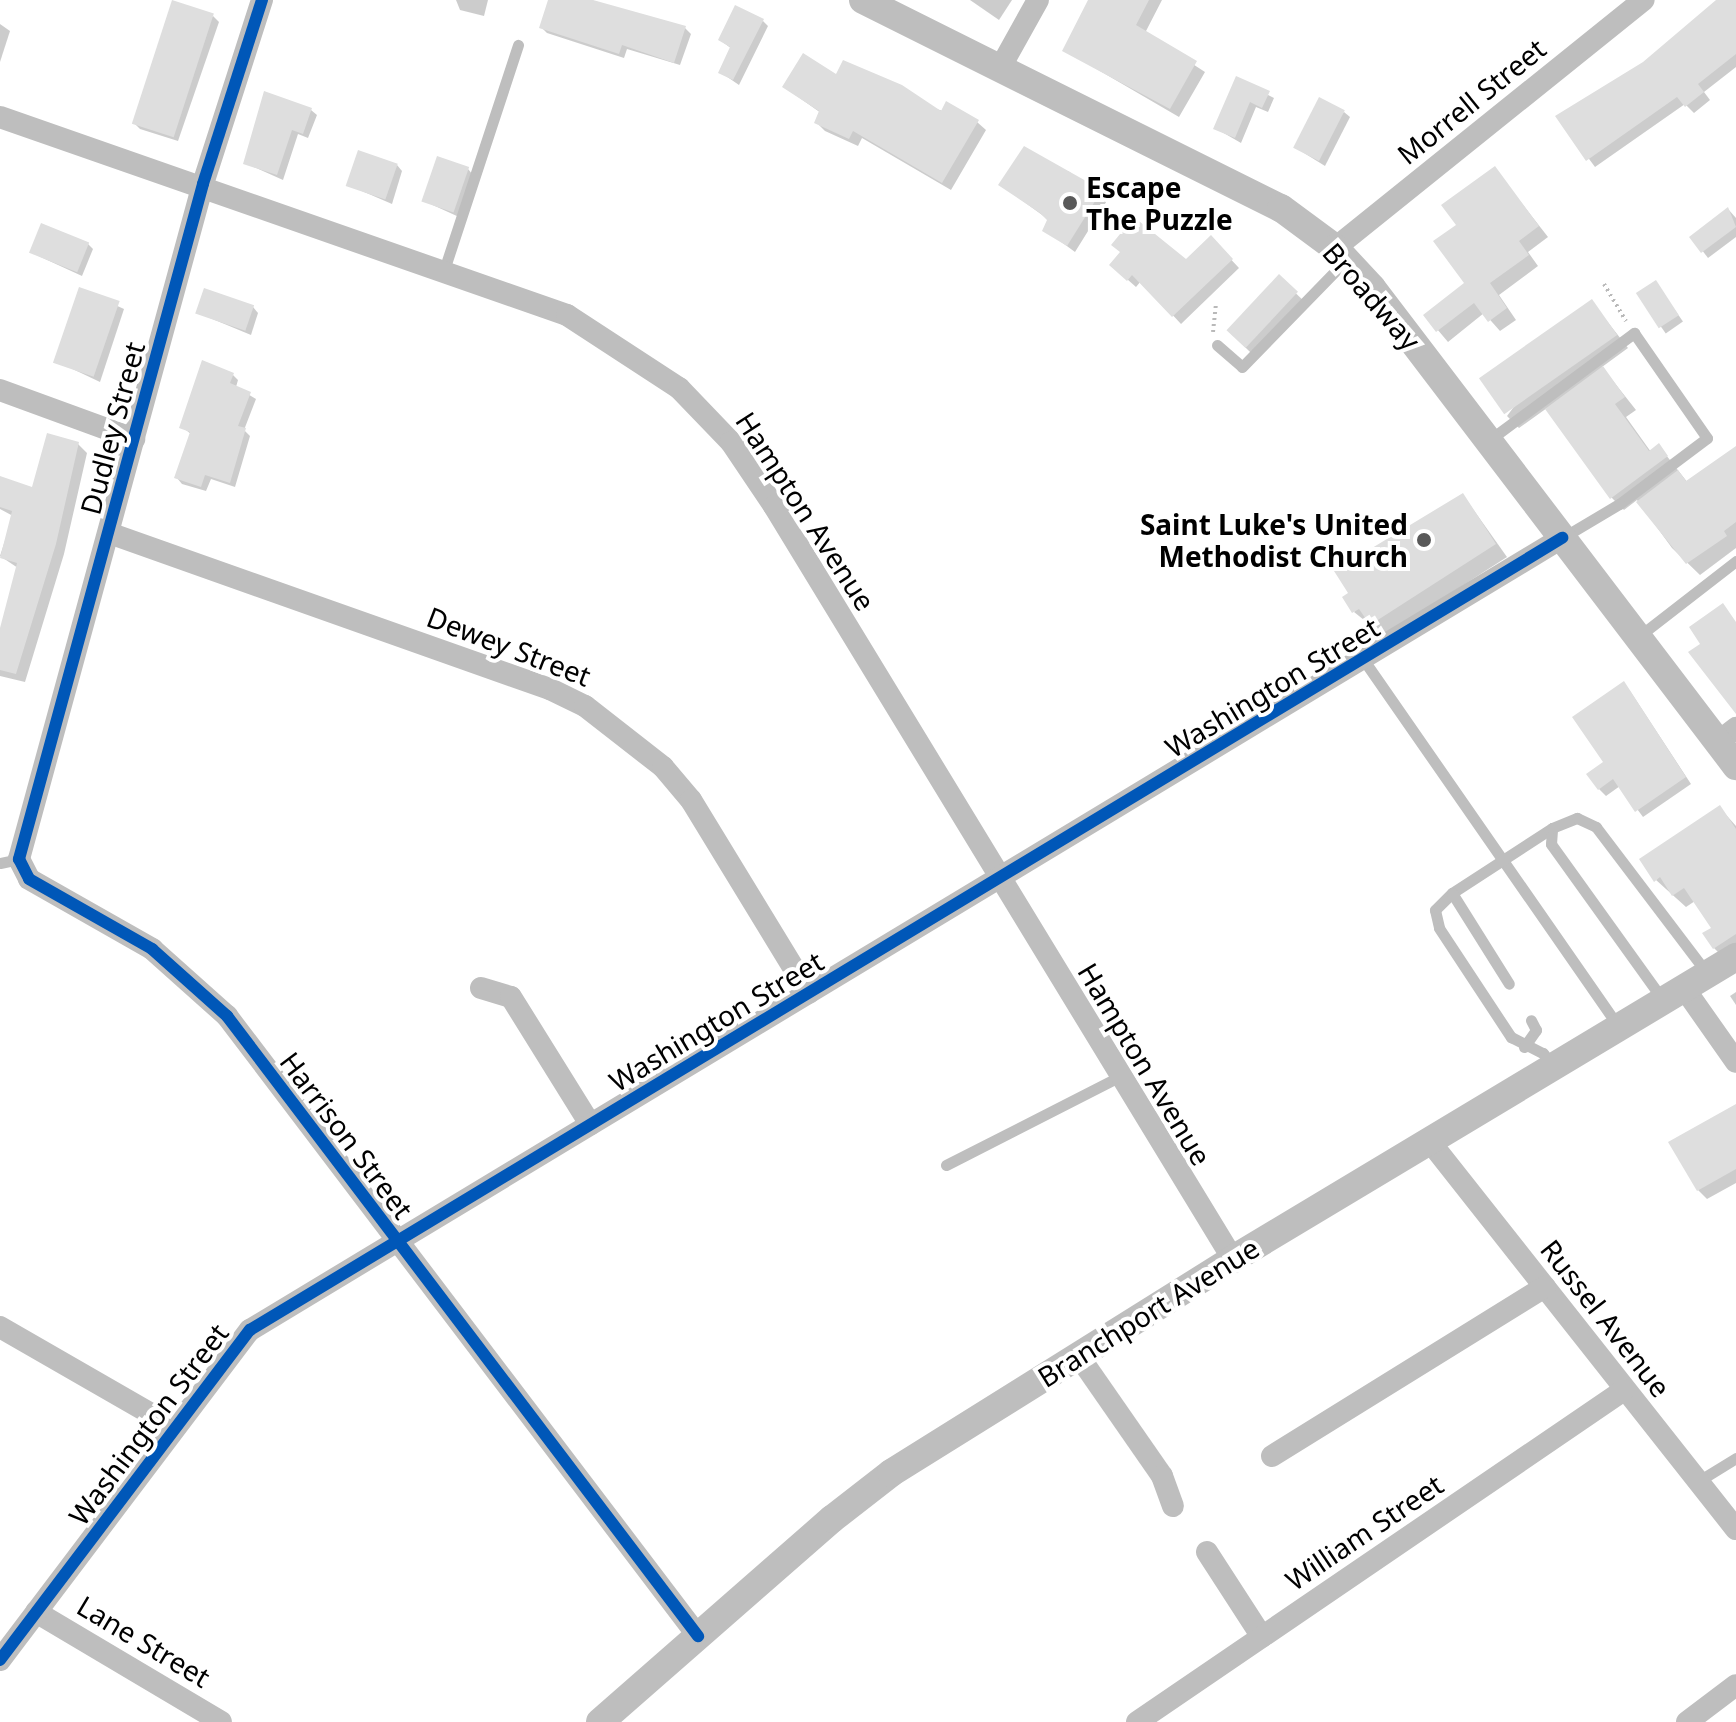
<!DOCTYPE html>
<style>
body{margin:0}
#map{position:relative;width:1736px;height:1722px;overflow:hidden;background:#fff;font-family:"Noto Sans",sans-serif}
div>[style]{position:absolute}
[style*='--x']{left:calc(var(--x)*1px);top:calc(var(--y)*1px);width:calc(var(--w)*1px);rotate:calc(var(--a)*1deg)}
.shadow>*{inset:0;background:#0003;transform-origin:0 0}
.building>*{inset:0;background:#dedede;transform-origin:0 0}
.path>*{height:4px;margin-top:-2px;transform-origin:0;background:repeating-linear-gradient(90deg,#b9b9b9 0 2px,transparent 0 6px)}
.service>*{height:11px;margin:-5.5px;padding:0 5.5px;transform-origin:5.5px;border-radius:5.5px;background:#bebebe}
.minor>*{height:22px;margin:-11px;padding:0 11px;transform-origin:11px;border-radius:11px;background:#bebebe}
.tertiary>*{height:28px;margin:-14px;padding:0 14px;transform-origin:14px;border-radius:14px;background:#bebebe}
.cycleway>*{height:12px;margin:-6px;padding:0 6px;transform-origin:6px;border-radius:6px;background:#0057b8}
.dots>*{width:22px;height:22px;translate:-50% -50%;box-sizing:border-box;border:4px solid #fff;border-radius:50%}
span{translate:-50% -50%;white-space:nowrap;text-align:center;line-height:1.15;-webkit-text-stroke:8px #fff;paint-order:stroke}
.street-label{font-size:28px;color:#000}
.poi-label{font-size:28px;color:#000;font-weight:700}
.left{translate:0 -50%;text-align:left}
.right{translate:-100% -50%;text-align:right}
</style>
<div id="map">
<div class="shadow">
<i style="clip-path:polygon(456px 0,488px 0,484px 16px,460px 10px)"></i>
<i style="clip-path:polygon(550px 0,591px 0,685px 28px,691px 34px,680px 65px,627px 49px,624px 58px,547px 33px,541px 27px)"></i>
<i style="clip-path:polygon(970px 0,1012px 0,999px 20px)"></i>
<i style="clip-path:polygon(1090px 0,1162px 0,1145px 33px,1205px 72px,1179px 117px,1064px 50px)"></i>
<i style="clip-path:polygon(1718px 0,1736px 0,1736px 67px,1704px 92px,1710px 100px,1694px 113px,1685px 104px,1595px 167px,1558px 117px,1644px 64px)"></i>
<i style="clip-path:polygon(213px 16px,219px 22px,178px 141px,140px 129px,134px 123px)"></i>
<i style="clip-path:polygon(763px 21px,768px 26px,739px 85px,720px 72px,732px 49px,720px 40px)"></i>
<i style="clip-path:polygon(0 24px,10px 31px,0 62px)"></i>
<i style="clip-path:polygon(837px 77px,977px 122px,986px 130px,951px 190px,862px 138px,858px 146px,825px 131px,816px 122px,821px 113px,784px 87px)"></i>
<i style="clip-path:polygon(1237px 79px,1274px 98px,1268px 112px,1256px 107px,1241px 143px,1215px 128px)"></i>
<i style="clip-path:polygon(311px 110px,317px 115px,308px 138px,298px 134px,283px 180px,245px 163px)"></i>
<i style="clip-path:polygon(1344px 112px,1350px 117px,1325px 166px,1296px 148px)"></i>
<i style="clip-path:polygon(397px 165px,402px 171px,392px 204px,348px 185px)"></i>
<i style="clip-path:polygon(468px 169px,473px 175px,459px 217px,424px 201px)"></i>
<i style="clip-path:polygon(1495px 169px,1548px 237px,1528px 252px,1538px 266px,1499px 295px,1516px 320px,1500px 331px,1484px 313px,1448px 342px,1426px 316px,1467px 284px,1458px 225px)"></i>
<i style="clip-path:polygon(1068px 171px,1108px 199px,1075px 252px,1045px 230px,1049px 220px,1001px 185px,1065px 176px)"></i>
<i style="clip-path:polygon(1728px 209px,1736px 218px,1736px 237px,1708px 258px,1692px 237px)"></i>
<i style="clip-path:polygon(1211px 238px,1239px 268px,1181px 324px,1141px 281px,1136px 287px,1119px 272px,1186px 262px)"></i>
<i style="clip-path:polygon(87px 243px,93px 249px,82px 276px,32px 253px)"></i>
<i style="left:1279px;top:277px;width:32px;height:74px;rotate:44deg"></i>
<i style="left:1656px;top:283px;width:47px;height:21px;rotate:55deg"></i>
<i style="clip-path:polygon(80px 289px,124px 309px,100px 382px,60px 363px)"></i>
<i style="clip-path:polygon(1592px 302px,1628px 348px,1602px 367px,1636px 410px,1626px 417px,1651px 452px,1659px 446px,1688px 483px,1736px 448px,1736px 548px,1700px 575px,1672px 548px,1637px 500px,1624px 510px,1612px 498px,1547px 408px,1519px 428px,1507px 416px)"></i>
<i style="clip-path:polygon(253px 307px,258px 313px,251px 335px,198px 313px)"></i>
<i style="clip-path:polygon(233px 375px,238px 380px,236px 387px,256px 399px,244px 430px,250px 436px,235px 487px,211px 479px,206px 491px,182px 484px,177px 478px,191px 434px,182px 427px)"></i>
<i style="clip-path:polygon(78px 444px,87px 453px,64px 554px,25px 682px,0 676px,0 634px,18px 568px,0 556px,13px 516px,0 509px,0 488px,34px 489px)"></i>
<i style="clip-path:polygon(1463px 495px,1507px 557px,1384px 636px,1354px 612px)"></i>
<i style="clip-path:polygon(1630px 691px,1691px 784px,1643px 817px,1620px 786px,1606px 796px,1599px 789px)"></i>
<i style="clip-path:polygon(1720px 808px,1736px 826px,1736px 954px,1726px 960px,1714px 948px,1714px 928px,1695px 901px,1686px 907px,1656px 880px)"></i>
<i style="clip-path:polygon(1736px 992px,1736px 1005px,1730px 996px)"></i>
<i style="clip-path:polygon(1736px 1113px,1736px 1183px,1707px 1199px,1698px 1190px)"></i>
</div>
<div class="building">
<i style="left:172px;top:0;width:44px;height:130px;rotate:18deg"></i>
<i style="clip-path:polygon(548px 0,593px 0,686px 26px,674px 63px,622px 45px,619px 54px,539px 28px)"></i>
<i style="clip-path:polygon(1088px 0,1149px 0,1136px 25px,1197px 61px,1170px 109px,1062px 51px)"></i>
<i style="clip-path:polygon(1716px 0,1736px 0,1736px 54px,1698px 84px,1704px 92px,1685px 107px,1677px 97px,1586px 161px,1555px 116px,1643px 62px)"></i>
<i style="clip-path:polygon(735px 5px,764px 19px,733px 80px,718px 73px,730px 47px,718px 40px)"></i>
<i style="clip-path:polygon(803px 53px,836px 74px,843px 60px,902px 85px,941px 111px,946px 101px,979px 120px,942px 183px,853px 131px,849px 139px,814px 123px,819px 111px,782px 87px)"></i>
<i style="clip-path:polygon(1236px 76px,1270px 91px,1262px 108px,1250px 102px,1235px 138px,1213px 129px)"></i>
<i style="clip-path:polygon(264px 91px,312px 108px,303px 134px,292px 130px,277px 175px,243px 164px)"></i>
<i style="left:1319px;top:97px;width:29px;height:57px;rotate:27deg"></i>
<i style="clip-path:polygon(1024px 146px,1102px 190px,1067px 246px,1042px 231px,1047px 220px,1040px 213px,998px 185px)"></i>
<i style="left:358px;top:150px;width:42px;height:38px;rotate:19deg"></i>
<i style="left:437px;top:156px;width:34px;height:48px;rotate:19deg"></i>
<i style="clip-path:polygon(1495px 166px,1539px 226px,1519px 241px,1529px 255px,1490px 283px,1507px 308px,1488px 322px,1474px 303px,1436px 332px,1423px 315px,1464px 283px,1433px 241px,1456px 225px,1441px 205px)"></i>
<i style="clip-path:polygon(1728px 207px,1736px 227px,1701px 253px,1689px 237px)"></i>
<i style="clip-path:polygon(1134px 217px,1186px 259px,1211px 235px,1233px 259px,1172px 317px,1132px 275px,1127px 281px,1109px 265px,1120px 252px,1111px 245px)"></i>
<i style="left:41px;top:223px;width:52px;height:32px;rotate:22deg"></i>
<i style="left:1279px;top:274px;width:26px;height:77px;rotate:43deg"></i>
<i style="left:1656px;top:280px;width:42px;height:24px;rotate:57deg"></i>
<i style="left:79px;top:287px;width:43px;height:80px;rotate:19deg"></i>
<i style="left:204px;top:288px;width:53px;height:27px;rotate:19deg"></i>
<i style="left:1592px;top:299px;width:44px;height:138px;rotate:55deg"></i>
<i style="clip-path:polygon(202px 360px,234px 373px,230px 383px,251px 392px,238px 426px,246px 428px,230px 483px,205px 475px,201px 487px,174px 478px,190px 432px,179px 428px)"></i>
<i style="clip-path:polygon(1603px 366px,1625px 397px,1615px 404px,1649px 451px,1659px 443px,1668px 456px,1610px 499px,1545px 409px)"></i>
<i style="clip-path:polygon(47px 433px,79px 442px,56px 544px,16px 674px,0 670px,0 628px,17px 563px,0 558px,12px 511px,0 507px,0 476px,32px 487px)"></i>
<i style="clip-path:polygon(1736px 446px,1736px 522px,1724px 531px,1727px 536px,1686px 564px,1636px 502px,1678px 470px,1686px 481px)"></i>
<i style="clip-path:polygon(1463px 493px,1496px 544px,1370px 625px,1359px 609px,1352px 613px,1342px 597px,1348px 593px,1334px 571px)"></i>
<i style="clip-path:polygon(1723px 603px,1736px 622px,1736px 714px,1688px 652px,1700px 644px,1689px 627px)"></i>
<i style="clip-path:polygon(1624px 681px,1686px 777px,1635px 812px,1613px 779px,1598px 790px,1586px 774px,1603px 762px,1572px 717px)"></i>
<i style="clip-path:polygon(1720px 805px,1736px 829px,1736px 934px,1713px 949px,1702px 933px,1711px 928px,1684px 888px,1672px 896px,1660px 877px,1654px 882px,1639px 859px)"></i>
<i style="clip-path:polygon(1736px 1104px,1736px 1169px,1697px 1191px,1668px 1142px)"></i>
</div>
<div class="path">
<i style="--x:1604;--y:284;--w:43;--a:59.3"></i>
<i style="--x:1213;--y:332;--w:28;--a:-84"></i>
</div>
<div class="service">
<i style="--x:444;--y:270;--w:237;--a:-71.8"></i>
<i style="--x:1217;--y:345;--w:33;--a:41"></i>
<i style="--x:1242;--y:367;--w:149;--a:-45.8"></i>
<i style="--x:1488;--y:441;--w:182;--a:-36.5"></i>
<i style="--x:1634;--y:333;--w:128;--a:55.2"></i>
<i style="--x:1707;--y:438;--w:110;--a:143.1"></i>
<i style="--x:1619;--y:504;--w:66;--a:149.2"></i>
<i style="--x:1638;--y:637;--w:124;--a:-37.8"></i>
<i style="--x:1363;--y:659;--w:448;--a:55.2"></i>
<i style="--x:1552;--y:828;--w:119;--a:147"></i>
<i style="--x:1452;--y:893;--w:24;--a:135"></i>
<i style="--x:1435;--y:910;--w:18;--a:77"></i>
<i style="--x:1439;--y:928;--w:131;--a:56.6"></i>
<i style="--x:1511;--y:1037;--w:36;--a:27"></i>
<i style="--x:1543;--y:1053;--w:17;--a:54"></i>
<i style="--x:0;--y:863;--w:19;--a:-12"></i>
<i style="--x:1452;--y:893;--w:107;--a:57.9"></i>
<i style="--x:1663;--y:1000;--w:192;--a:-125.7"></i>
<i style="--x:1551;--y:844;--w:16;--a:-86"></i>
<i style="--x:1552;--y:828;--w:27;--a:-22"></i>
<i style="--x:1577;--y:818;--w:21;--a:25"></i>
<i style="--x:1596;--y:827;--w:183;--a:52.8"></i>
<i style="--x:1524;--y:1047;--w:21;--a:-55"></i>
<i style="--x:1536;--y:1030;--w:11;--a:-117"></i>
<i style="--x:946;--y:1165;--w:194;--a:-27"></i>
<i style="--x:1697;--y:1482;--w:46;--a:-31.6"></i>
</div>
<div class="minor">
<i style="--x:262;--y:0;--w:193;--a:107.8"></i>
<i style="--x:203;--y:184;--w:700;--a:105.25"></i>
<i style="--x:19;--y:859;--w:22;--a:63"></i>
<i style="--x:29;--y:879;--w:142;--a:29.6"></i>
<i style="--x:152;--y:949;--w:101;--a:41.8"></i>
<i style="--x:227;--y:1016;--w:779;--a:52.78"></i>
<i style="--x:999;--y:70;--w:80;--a:-60.9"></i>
<i style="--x:0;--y:117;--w:601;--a:19.25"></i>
<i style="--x:567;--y:315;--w:134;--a:33.1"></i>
<i style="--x:679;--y:388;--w:75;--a:46.1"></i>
<i style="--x:731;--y:442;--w:77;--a:56.1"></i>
<i style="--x:774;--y:506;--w:882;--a:58.64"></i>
<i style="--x:1335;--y:248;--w:396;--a:-38.8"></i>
<i style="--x:0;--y:390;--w:143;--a:20.1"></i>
<i style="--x:109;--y:533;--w:468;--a:19.5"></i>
<i style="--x:550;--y:689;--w:39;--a:26"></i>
<i style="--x:585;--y:706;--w:99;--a:38"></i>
<i style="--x:663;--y:767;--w:43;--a:49.7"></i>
<i style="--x:691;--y:800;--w:226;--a:58.6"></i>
<i style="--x:1718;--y:742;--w:23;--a:-38"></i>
<i style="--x:481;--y:988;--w:31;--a:17"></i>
<i style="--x:511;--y:997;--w:150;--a:58.1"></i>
<i style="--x:1684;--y:988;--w:90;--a:54.9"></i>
<i style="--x:1431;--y:1143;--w:492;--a:51.7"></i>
<i style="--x:0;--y:1327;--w:201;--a:29.9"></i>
<i style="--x:1078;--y:1355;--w:147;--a:55.2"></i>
<i style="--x:1162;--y:1476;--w:32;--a:70"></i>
<i style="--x:1272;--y:1456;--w:321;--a:-31.8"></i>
<i style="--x:1207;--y:1552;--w:101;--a:57.1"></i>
<i style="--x:36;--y:1612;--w:215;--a:30.7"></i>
<i style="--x:0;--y:1660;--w:414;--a:-52.9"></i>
<i style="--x:250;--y:1330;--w:1533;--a:-31.12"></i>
<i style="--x:1137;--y:1722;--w:589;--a:-34.28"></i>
<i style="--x:1687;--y:1722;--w:61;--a:-37.1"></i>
</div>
<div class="tertiary">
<i style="--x:863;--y:0;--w:467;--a:26.5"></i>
<i style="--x:1281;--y:208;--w:67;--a:36.5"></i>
<i style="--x:1335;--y:248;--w:54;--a:47.2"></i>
<i style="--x:1372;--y:288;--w:601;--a:52.71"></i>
<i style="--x:600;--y:1722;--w:308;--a:-41.2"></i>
<i style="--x:832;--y:1519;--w:75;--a:-37.9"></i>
<i style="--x:891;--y:1473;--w:403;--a:-32"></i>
<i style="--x:1233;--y:1259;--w:587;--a:-30.98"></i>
</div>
<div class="cycleway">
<i style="--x:262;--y:0;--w:193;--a:107.8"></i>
<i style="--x:203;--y:184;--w:700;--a:105.25"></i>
<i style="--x:19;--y:859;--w:22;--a:63"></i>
<i style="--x:29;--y:879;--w:142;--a:29.6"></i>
<i style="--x:152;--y:949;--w:101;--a:41.8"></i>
<i style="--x:227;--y:1016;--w:779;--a:52.78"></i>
<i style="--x:0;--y:1660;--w:414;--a:-52.9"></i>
<i style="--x:250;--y:1330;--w:1533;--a:-31.12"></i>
</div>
<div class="dots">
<i style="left:1070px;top:203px;background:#595959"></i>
<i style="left:1424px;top:540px;background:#595959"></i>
</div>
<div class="street-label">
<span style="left:1471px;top:101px;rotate:-39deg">Morrell Street</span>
<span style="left:1372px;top:296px;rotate:49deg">Broadway</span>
<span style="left:112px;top:428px;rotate:-75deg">Dudley Street</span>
<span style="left:806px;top:511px;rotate:57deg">Hampton Avenue</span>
<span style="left:509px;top:646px;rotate:21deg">Dewey Street</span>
<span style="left:1272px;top:687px;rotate:-31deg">Washington Street</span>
<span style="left:716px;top:1021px;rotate:-31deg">Washington Street</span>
<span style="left:1145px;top:1064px;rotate:59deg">Hampton Avenue</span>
<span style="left:347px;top:1135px;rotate:53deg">Harrison Street</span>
<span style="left:1148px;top:1312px;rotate:-32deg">Branchport Avenue</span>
<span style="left:1606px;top:1318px;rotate:52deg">Russel Avenue</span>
<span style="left:148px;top:1424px;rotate:-53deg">Washington Street</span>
<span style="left:1364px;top:1532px;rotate:-34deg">William Street</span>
<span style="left:144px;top:1641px;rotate:31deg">Lane Street</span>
</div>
<div class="poi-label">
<span class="left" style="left:1086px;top:203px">Escape<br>The Puzzle</span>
<span class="right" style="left:1408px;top:540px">Saint Luke's United<br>Methodist Church</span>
</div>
</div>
